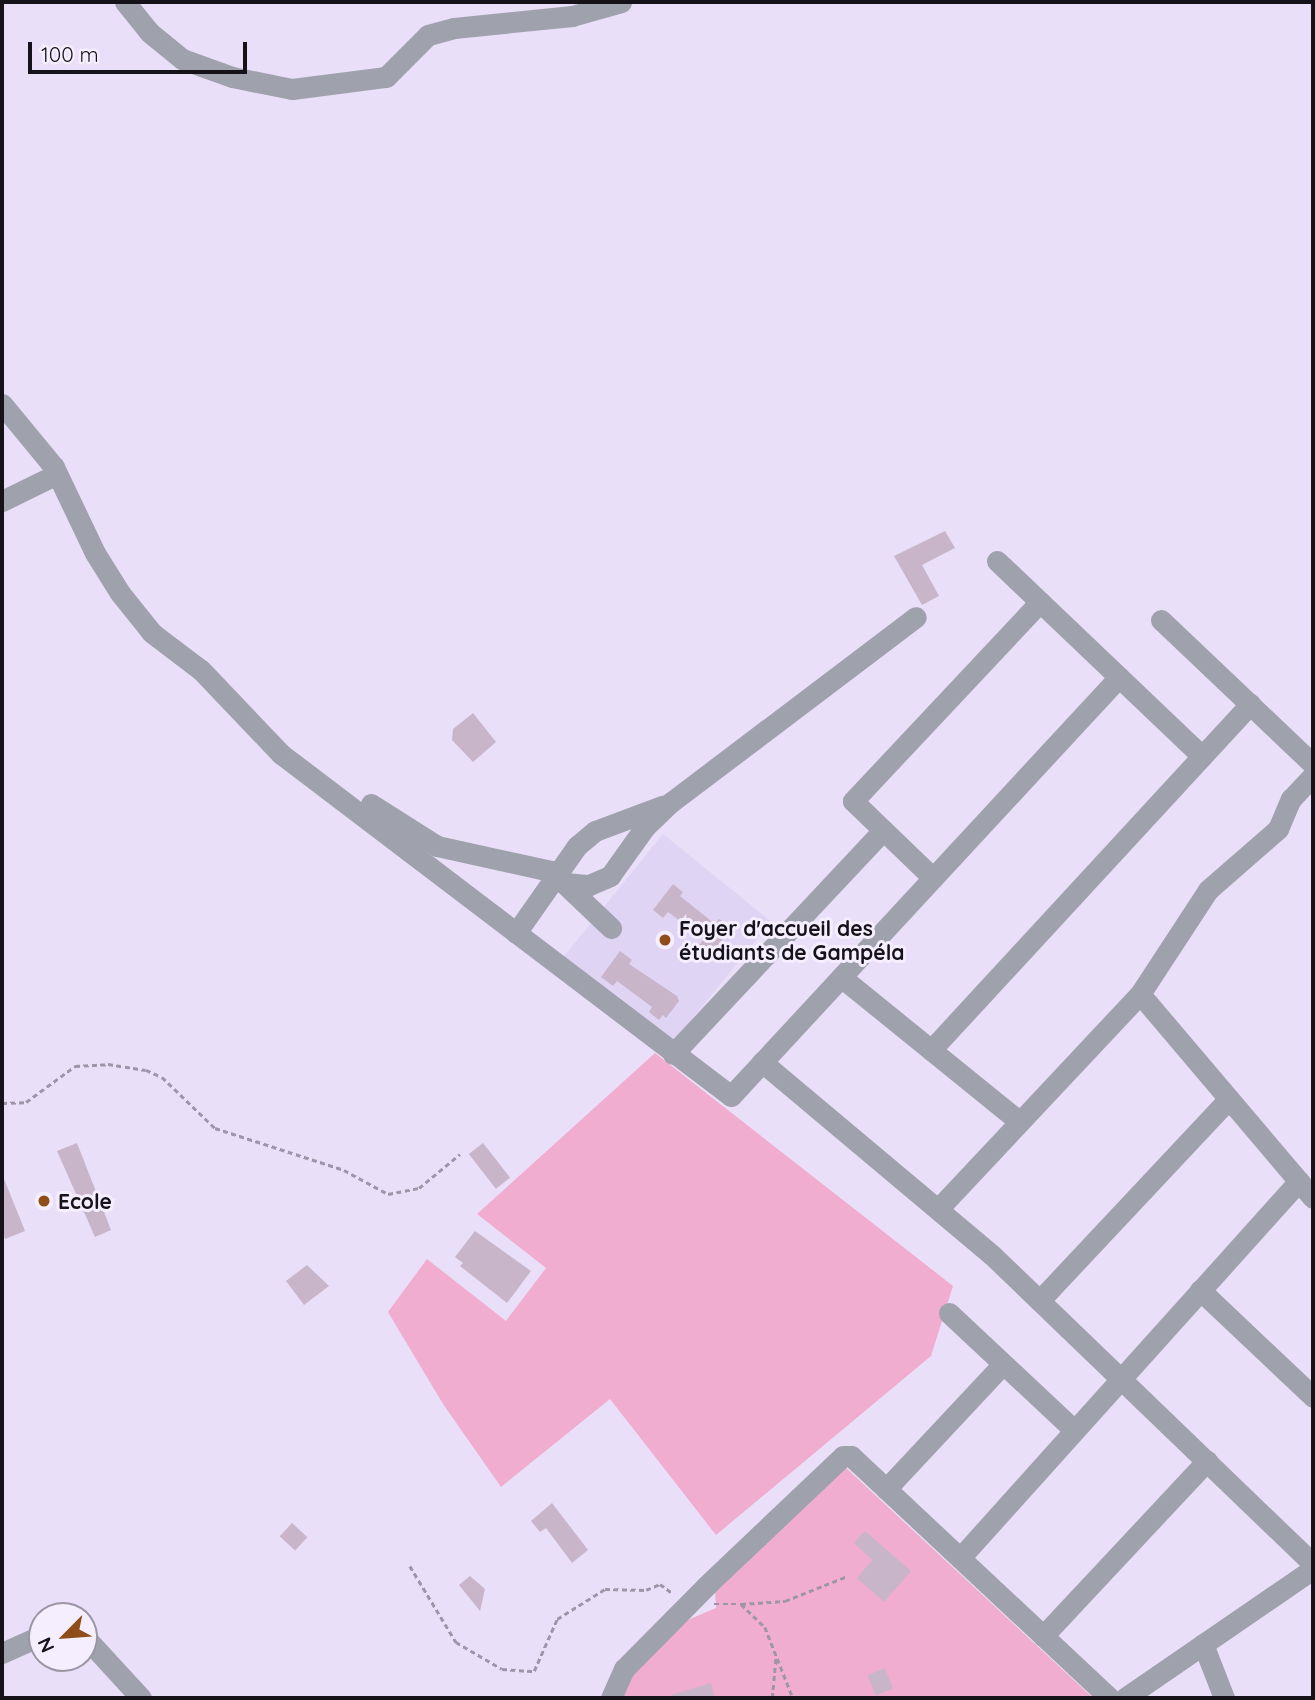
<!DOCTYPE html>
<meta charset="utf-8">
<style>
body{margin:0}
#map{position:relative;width:1315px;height:1700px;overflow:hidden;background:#e9dff8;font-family:Quicksand,sans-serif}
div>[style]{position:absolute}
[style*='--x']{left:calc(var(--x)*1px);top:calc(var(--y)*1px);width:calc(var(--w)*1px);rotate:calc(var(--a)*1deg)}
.built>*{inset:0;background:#e0d4f4;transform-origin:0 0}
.green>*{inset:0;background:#f1adcf}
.building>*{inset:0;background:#c9b5c9;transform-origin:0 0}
.path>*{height:2.5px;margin-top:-1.25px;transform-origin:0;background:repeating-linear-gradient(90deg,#9d96a9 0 5px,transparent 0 8.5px)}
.minor>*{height:21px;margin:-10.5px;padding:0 10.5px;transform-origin:10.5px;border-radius:10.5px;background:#9fa1ac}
.dots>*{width:19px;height:19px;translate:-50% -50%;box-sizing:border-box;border:4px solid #f4eefe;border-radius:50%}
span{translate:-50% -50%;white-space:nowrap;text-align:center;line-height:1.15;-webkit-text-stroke:6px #f4eefe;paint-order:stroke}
.poi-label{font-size:21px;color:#15121a;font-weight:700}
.left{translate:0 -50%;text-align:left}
.frame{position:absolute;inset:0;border:4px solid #15121a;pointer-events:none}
.north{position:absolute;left:28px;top:1602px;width:70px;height:70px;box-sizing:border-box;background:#f4eefe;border:2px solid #9b96a3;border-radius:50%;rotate:245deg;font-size:19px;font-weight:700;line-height:28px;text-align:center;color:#15121a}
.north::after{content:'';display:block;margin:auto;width:24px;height:32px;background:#8f4e19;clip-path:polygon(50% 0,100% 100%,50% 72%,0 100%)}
.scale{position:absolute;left:28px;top:42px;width:219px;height:32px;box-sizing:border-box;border:4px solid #15121a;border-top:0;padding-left:9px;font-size:21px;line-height:24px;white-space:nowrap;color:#15121a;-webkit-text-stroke:5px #f4eefe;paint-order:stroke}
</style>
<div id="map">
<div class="built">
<i style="left:663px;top:834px;width:139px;height:162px;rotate:39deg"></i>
</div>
<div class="green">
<i style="clip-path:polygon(655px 1053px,953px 1286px,931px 1356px,716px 1535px,610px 1399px,501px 1487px,443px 1404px,388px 1312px,427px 1259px,506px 1321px,546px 1268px,477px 1214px)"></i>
<i style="clip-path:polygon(844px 1466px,1093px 1698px,617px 1698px,631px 1668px,676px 1625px,716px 1608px,715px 1588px)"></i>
</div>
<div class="building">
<i style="clip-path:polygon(945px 531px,955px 548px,922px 565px,939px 596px,922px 605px,894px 556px)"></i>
<i style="clip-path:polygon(473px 713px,496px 742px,473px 762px,452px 740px,453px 729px)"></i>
<i style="clip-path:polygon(673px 884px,683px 892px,680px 896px,715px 924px,719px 919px,729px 926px,717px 949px,709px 952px,699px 945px,704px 939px,668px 912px,663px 918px,653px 910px)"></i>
<i style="clip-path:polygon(620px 951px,632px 960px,629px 964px,677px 996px,679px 1001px,666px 1018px,663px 1015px,659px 1020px,649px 1012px,652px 1007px,617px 981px,613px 986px,601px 977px)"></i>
<i style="clip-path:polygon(77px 1143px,111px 1230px,95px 1237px,57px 1151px)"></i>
<i style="left:483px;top:1143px;width:44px;height:18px;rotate:52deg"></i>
<i style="clip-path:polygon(2px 1174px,25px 1231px,5px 1239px,2px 1230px)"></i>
<i style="clip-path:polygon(475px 1231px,531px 1271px,507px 1303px,460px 1266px,463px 1263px,455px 1257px)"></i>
<i style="clip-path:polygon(307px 1265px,329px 1286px,304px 1305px,286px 1281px)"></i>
<i style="clip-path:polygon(552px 1503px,588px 1550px,572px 1563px,546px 1528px,540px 1532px,531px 1521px)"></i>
<i style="left:292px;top:1523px;width:21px;height:18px;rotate:43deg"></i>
<i style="clip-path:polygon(865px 1531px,911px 1571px,884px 1602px,857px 1578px,872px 1560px,854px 1543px)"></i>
<i style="clip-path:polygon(470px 1576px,485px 1589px,480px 1611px,459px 1585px)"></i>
<i style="left:885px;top:1668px;width:22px;height:19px;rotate:68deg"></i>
<i style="clip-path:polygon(711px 1683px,715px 1698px,671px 1698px,671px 1695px)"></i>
</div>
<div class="path">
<i style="--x:2;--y:1103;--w:24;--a:-2"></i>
<i style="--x:26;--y:1102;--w:61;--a:-36.3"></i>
<i style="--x:75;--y:1066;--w:33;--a:-3"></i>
<i style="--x:108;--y:1064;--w:38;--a:9"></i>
<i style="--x:146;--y:1070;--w:17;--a:24"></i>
<i style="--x:162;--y:1077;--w:74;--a:43.9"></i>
<i style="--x:215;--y:1128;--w:136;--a:18"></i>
<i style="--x:344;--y:1170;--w:50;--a:28.6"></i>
<i style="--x:388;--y:1194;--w:32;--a:-11"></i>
<i style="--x:419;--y:1188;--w:53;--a:-39.7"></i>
<i style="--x:410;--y:1566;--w:89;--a:58.8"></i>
<i style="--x:456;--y:1642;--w:53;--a:30.4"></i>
<i style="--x:502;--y:1669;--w:32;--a:4"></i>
<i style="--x:534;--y:1671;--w:57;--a:-66.1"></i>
<i style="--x:557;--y:1619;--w:57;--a:-32"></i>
<i style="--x:605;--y:1589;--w:41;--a:1.4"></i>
<i style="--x:646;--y:1590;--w:15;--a:-23"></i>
<i style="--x:660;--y:1584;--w:17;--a:36"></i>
<i style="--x:714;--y:1604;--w:27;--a:0"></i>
<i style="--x:741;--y:1604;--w:33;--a:44"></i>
<i style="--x:765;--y:1627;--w:76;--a:68.5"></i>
<i style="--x:741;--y:1604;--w:44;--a:-3.9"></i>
<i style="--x:785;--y:1601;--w:65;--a:-21.8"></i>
<i style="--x:772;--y:1698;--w:42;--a:-84.6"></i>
</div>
<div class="minor">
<i style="--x:125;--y:2;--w:38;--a:51"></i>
<i style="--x:149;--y:32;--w:43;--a:39.3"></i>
<i style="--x:182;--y:59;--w:53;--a:19.8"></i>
<i style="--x:232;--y:77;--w:61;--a:11.3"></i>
<i style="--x:292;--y:89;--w:95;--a:-7.3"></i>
<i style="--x:386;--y:77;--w:59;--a:-45"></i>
<i style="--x:428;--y:35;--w:27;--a:-15"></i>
<i style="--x:454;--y:28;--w:119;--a:-5.8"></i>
<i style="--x:572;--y:16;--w:51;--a:-15.9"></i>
<i style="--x:2;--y:404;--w:82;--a:50.5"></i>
<i style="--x:54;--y:467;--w:95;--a:64.5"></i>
<i style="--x:95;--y:553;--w:47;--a:58"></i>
<i style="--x:120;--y:593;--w:51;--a:51.3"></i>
<i style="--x:152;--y:633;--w:61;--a:37.1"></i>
<i style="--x:201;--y:670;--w:116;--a:46.4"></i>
<i style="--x:281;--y:754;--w:565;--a:37.23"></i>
<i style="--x:731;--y:1096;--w:571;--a:-47.2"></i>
<i style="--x:2;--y:501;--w:61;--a:-26.1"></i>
<i style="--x:997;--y:561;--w:283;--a:43.6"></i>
<i style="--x:1161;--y:620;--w:209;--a:43.5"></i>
<i style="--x:371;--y:804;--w:78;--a:32.5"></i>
<i style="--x:437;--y:846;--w:117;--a:12.4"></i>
<i style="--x:551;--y:871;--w:83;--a:43.5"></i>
<i style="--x:933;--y:878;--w:111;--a:-136.1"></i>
<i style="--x:853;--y:801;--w:273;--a:-46.8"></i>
<i style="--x:565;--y:883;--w:24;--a:5"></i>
<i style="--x:589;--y:885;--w:23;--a:-23"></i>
<i style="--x:610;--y:876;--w:60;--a:-54.5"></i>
<i style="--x:645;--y:827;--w:35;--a:-44"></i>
<i style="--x:670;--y:803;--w:308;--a:-37.1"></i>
<i style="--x:516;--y:933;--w:106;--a:-55"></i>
<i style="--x:577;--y:846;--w:23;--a:-40"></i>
<i style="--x:595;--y:831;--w:72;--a:-20.5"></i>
<i style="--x:841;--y:977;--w:230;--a:39"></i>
<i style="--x:1140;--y:994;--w:267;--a:49.7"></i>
<i style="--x:931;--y:1050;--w:471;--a:-47.3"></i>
<i style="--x:673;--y:1054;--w:307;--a:-46.8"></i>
<i style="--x:762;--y:1062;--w:300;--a:40"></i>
<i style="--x:992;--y:1255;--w:446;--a:43.9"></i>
<i style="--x:938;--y:1209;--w:295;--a:-46.8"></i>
<i style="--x:1140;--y:994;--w:124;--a:-56.8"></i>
<i style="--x:1208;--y:890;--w:93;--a:-41.1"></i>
<i style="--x:1278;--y:829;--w:33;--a:-67"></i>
<i style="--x:1291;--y:799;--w:33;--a:-47"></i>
<i style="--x:1200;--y:1290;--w:156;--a:43.4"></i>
<i style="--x:1040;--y:1300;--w:276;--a:-46.8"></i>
<i style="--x:949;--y:1313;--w:171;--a:43.1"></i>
<i style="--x:886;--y:1489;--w:171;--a:-46.9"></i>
<i style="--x:960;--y:1558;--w:507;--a:-48.04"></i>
<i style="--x:84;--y:1636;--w:84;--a:47.4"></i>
<i style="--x:1043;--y:1636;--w:240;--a:-46.9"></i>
<i style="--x:1203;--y:1644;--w:58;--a:68.7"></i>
<i style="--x:2;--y:1653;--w:44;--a:-24.2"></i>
<i style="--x:611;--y:1698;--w:32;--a:-66"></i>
<i style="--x:624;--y:1669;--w:118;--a:-45.3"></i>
<i style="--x:707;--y:1585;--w:187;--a:-43.5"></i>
<i style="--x:843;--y:1456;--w:8;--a:0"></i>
<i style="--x:851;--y:1456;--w:354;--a:43.1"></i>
<i style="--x:1125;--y:1698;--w:228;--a:-34.5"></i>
</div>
<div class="dots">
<i style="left:665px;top:940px;background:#8f4e19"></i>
<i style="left:44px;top:1201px;background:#8f4e19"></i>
</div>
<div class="poi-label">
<span class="left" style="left:679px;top:940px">Foyer d'accueil des<br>étudiants de Gampéla</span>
<span class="left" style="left:58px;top:1201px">Ecole</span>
</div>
<div class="frame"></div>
<div class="north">N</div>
<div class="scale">100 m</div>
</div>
